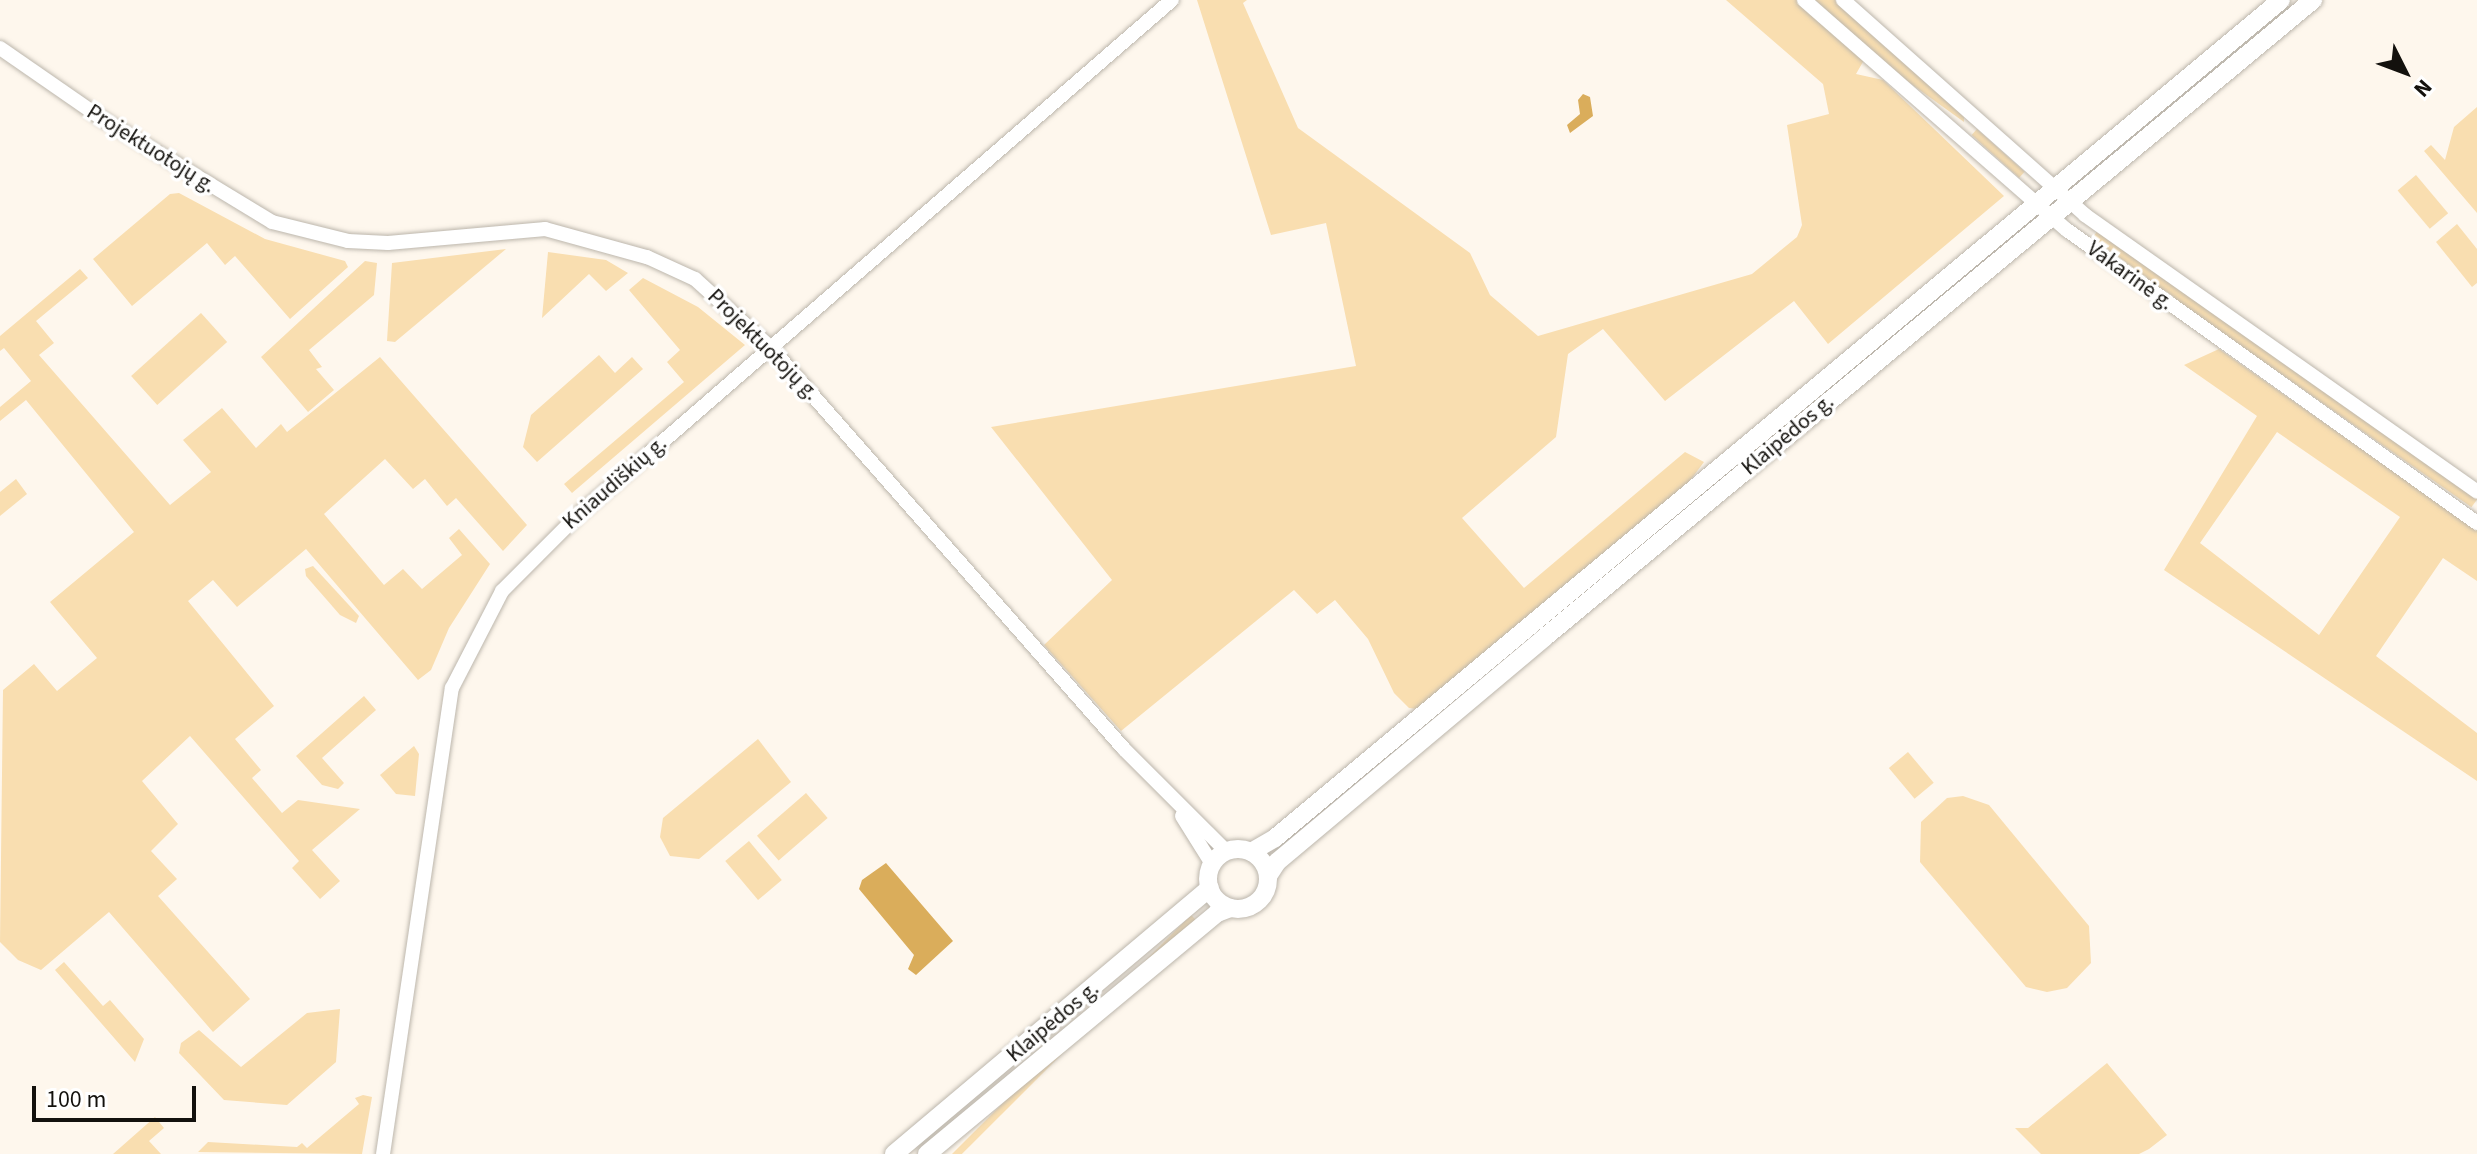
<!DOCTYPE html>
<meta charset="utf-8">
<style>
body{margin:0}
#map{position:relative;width:2477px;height:1154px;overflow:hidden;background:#fef7ed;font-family:"Source Sans 3",sans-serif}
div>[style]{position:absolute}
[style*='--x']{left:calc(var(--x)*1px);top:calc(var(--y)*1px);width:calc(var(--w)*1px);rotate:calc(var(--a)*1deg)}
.green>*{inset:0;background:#f9deb0;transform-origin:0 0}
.water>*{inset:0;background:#daad5b}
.roads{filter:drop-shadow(0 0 2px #bcb6ac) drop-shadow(0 0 2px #bcb6ac)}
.secondary>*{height:14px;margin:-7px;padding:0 7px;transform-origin:7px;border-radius:7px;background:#fff}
.highway>*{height:18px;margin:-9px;padding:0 9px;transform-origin:9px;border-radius:9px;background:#fff}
.highway>.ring{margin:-9px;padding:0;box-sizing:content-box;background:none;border:18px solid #fff;border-radius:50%}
span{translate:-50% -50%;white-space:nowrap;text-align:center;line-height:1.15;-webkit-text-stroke:7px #fff;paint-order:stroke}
.street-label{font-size:22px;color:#13110d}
.north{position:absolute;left:2365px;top:32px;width:80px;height:80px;-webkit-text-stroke:6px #fff;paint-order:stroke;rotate:132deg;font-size:22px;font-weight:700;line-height:32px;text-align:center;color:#13110d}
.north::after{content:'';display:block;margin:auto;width:28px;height:36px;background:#13110d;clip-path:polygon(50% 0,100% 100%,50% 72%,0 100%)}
.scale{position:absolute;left:32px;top:1086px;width:164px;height:36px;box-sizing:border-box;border:4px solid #13110d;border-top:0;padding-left:10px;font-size:24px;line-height:28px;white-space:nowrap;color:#13110d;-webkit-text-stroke:6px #fff;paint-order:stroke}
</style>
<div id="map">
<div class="green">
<i style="clip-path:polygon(1197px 0,1247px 0,1243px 3px,1298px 128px,1470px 253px,1490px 295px,1538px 336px,1752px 274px,1797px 237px,1802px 225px,1787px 125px,1829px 114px,1823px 84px,1726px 0,1798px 0,1864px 60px,1856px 74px,1883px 80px,2004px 196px,1828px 344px,1794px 301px,1665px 401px,1603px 329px,1568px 354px,1556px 437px,1462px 518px,1524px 588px,1685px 452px,1704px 462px,1686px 486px,1418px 709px,1409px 708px,1394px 693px,1368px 639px,1335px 600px,1317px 614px,1294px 590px,1121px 731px,1044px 645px,1112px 580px,991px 427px,1356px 366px,1326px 223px,1271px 235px)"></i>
<i style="clip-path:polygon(1815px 0,1835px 0,1964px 117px,1964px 122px,1896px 73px)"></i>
<i style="clip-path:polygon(2477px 107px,2477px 213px,2424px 151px,2431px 145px,2445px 160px,2454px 127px)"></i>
<i style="left:1977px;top:129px;width:64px;height:8px;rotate:42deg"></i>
<i style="left:2416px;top:175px;width:50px;height:24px;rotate:50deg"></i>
<i style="clip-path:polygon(179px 193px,265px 239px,345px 261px,348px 267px,290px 319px,235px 256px,225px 265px,207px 243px,132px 306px,93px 259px,170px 194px)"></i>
<i style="clip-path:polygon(2457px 224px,2477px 249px,2477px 283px,2472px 287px,2436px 242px)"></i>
<i style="left:2098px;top:230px;width:465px;height:13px;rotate:35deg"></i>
<i style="clip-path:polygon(506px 249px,395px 342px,387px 341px,392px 263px)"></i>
<i style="clip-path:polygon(548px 252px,606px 260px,628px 273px,606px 291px,589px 274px,542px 318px)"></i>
<i style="clip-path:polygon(365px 261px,377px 263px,374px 295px,309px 350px,322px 367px,316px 369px,334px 390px,308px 412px,261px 357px)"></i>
<i style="clip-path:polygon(80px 269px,88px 278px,36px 321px,54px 343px,39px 355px,170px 505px,211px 472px,183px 440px,222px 408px,256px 448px,281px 424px,287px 432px,380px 357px,527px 525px,503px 551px,456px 498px,447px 506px,425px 479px,413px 489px,385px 459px,324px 514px,384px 585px,403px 569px,422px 589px,462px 555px,449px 538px,459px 529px,490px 564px,449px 628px,431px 670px,418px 680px,306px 549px,237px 607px,213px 580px,188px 601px,274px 706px,235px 739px,261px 770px,252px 778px,282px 813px,298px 800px,360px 809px,312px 850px,340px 881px,320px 899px,292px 868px,299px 861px,190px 736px,142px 781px,178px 824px,151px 851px,177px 879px,158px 896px,250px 999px,213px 1032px,109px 912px,41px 970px,18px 960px,0 942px,3px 690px,34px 664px,57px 691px,97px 658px,50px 602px,134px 532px,26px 400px,0 421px,0 407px,31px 381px,4px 348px,0 351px,0 336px)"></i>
<i style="clip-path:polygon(643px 278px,698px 307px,745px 345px,572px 493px,564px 484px,684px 382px,667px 362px,680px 350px,629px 290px)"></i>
<i style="left:201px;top:313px;width:39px;height:94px;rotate:48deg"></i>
<i style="clip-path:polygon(evenodd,2219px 349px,2477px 530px,2477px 581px,2443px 558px,2376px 656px,2477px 733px,2477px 781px,2164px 570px,2257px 416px,2184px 365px,2219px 349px,2277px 432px,2400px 517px,2319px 635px,2200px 543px,2277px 432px)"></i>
<i style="clip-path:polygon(599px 355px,615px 373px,632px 357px,643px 369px,537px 462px,523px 447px,531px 415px)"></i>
<i style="clip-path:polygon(16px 479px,27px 494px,0 516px,0 492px)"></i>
<i style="clip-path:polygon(313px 566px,359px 616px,356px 623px,340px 615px,306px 576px,305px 569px)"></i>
<i style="clip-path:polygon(364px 696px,376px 710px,322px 758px,344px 783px,338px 789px,322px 785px,296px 756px)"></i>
<i style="clip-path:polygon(758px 739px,791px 782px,699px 859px,670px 856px,660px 837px,663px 818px)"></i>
<i style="clip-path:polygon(414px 746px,419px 754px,415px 796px,396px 794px,380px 775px)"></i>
<i style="left:1908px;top:752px;width:40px;height:25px;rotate:50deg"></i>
<i style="left:806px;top:793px;width:33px;height:65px;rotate:49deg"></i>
<i style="clip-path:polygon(1963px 796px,1989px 805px,2089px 926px,2091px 963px,2067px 988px,2047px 992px,2026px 987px,1920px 862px,1921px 822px,1947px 798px)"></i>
<i style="left:749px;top:841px;width:51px;height:31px;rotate:50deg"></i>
<i style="left:1191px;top:915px;width:7px;height:373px;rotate:45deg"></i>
<i style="clip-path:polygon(64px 962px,103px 1006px,110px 1000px,144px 1039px,135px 1062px,55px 970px)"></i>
<i style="clip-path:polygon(340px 1009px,336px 1062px,287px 1105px,224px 1100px,179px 1053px,181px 1043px,199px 1030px,241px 1067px,307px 1013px)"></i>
<i style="clip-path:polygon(2107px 1063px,2167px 1135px,2149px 1149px,2139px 1154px,2041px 1154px,2015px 1128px,2028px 1128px)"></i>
<i style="clip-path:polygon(363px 1095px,372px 1097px,362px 1154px,198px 1152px,208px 1142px,297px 1147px,302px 1143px,307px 1148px,359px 1104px,355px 1098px)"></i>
<i style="clip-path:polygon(155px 1117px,164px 1128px,149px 1141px,161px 1154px,113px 1154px)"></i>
</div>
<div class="water">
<i style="clip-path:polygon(1583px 94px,1590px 97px,1593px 116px,1570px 133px,1567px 125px,1580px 114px,1578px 100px)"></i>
<i style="clip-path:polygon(886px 863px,953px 941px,916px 975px,908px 969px,914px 955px,859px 889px,862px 880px)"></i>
</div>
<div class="roads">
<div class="secondary">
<i style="--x:1804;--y:0;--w:349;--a:41.2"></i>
<i style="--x:2067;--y:230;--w:504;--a:35.55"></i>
<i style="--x:1843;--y:0;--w:324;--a:41.6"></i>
<i style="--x:2085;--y:215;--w:480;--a:35.2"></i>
<i style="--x:0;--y:48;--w:123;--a:34.7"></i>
<i style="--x:101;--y:118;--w:200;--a:31.3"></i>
<i style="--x:272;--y:222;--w:78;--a:14"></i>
<i style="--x:348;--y:241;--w:40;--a:2.9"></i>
<i style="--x:388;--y:243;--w:158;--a:-5.1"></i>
<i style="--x:545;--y:229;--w:106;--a:15.4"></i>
<i style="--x:647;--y:257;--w:53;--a:24.6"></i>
<i style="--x:695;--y:279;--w:103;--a:42.2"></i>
<i style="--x:771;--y:348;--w:534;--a:48.64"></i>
<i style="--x:1124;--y:749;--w:144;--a:45"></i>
<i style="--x:1182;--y:816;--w:57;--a:58"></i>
<i style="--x:383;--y:1154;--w:471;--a:-81.6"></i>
<i style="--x:452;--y:688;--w:109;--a:-62.7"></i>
<i style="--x:502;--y:591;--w:107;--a:-45"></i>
<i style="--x:578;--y:515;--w:786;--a:-40.93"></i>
</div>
<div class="highway">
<i class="ring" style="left:1208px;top:849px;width:42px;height:42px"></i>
<i style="--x:1251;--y:852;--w:28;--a:-30"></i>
<i style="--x:1275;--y:838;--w:1309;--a:-39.79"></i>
<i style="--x:1268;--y:876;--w:17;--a:-57"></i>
<i style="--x:1277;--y:862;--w:350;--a:-40"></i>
<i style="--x:1545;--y:637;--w:998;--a:-39.67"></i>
<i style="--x:894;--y:1154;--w:413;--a:-40.1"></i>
<i style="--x:927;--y:1154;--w:377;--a:-39.7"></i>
<i style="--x:1217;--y:913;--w:14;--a:-21"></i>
</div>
</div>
<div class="street-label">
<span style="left:151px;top:149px;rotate:32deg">Projektuotojų g.</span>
<span style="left:2130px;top:276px;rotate:36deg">Vakarinė g.</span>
<span style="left:763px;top:345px;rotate:45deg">Projektuotojų g.</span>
<span style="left:1788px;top:435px;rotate:-40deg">Klaipėdos g.</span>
<span style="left:615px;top:483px;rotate:-41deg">Kniaudiškių g.</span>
<span style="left:1053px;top:1022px;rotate:-40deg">Klaipėdos g.</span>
</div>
<div class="north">N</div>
<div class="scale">100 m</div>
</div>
